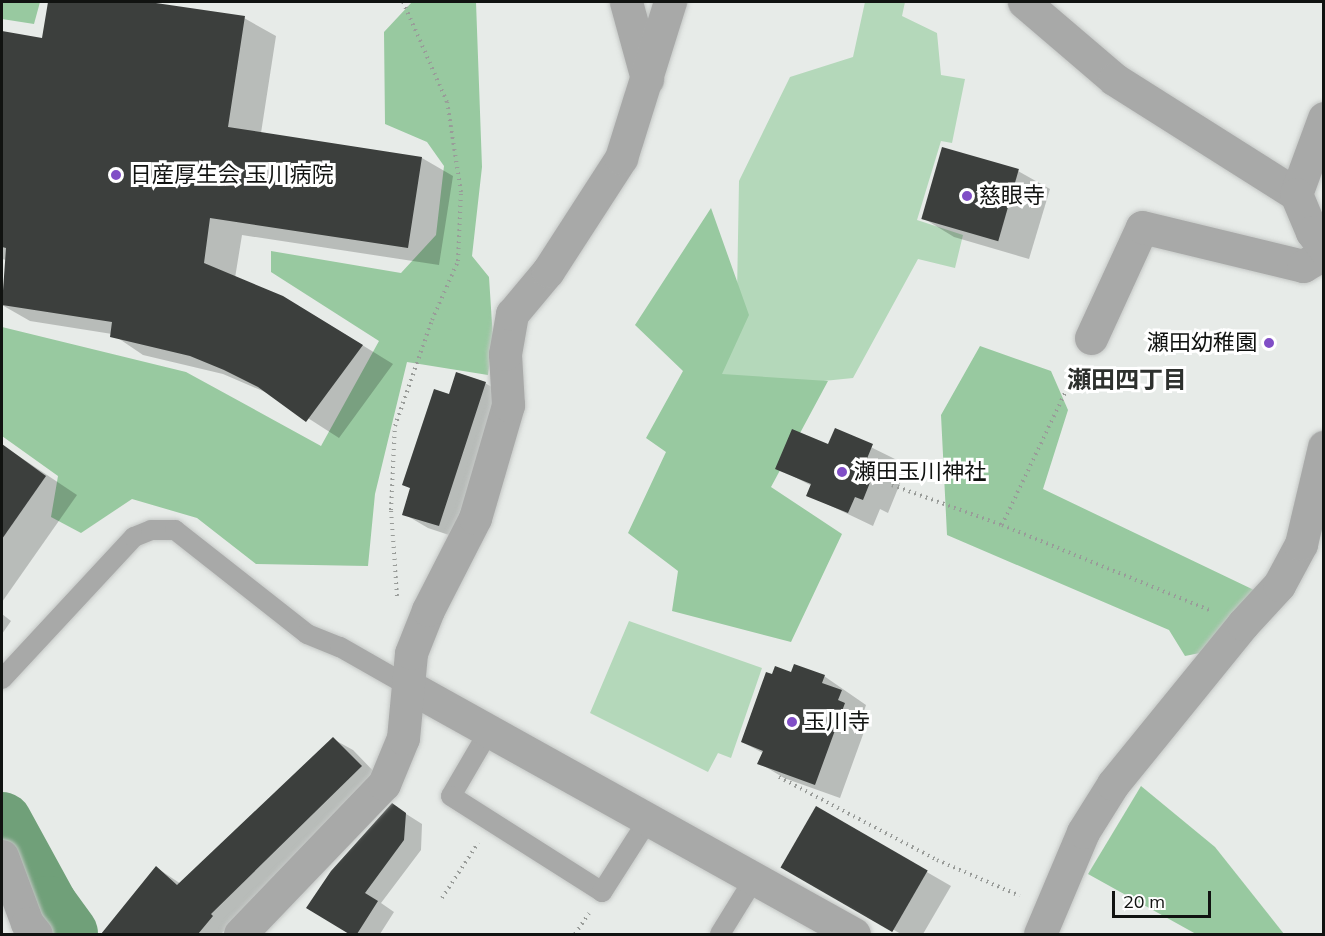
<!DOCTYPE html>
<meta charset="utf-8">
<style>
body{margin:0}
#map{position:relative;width:1325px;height:936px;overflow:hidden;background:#e7ebe8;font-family:Mulish,"Noto Sans JP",sans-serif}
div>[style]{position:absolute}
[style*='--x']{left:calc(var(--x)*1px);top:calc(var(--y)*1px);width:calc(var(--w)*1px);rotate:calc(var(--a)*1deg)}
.green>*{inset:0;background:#b4d8ba}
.forest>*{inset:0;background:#98c9a0}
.shadow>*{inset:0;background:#0003}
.river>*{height:60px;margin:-30px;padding:0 30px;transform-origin:30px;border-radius:30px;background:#70a079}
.building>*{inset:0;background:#3c3f3d;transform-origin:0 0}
.path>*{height:4px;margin-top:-2px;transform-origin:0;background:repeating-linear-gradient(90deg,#999c99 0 1.5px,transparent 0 6px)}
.roads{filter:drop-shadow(0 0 2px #c5c8c6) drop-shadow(0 0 2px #c5c8c6)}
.service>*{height:20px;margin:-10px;padding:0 10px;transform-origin:10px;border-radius:10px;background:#a8a9a8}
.minor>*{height:33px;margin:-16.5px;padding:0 16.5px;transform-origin:16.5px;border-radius:16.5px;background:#a8a9a8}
.tertiary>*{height:33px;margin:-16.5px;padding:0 16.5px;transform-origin:16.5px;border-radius:16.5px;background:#a8a9a8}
.dots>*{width:16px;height:16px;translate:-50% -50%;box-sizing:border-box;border:3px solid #fff;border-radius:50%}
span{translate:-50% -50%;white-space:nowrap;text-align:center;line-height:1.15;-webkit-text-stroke:6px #fff;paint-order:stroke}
.poi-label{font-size:22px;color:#111311}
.left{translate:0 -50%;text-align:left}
.right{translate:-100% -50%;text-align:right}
.neighbourhood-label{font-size:24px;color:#2d302d;font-weight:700}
.frame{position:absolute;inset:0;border:3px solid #111311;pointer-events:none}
.scale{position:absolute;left:1112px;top:891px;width:99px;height:27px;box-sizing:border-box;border:3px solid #111311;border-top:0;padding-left:8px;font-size:18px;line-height:21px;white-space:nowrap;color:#111311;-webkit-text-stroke:4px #fff;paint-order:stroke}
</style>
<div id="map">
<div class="green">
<i style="clip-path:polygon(865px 2px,905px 2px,902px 16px,937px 33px,941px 75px,965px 79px,952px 143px,941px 141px,917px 220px,963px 235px,955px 268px,918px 259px,853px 378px,736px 390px,705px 373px,737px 295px,739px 181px,790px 77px,853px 57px)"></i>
<i style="clip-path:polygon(629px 621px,762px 668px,731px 758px,718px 753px,708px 772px,590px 713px)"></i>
</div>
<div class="forest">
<i style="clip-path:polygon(2px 2px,40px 2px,34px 24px,2px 19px)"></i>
<i style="clip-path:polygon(412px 2px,476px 2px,482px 167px,472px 256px,489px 277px,493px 339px,488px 375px,407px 362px,375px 494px,368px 566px,256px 564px,197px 518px,132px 499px,81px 533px,51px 517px,58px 476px,2px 436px,2px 327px,186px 372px,321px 446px,379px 341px,271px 272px,271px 251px,401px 273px,436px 235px,444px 166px,427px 142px,385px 124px,384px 32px)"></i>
<i style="clip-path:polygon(711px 208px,749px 315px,722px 374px,828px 381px,771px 487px,842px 534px,791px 642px,672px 611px,678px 571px,628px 533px,666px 452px,646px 438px,683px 371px,635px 325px)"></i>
<i style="clip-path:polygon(980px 346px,1051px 371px,1068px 410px,1043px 489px,1254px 590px,1200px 653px,1185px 656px,1169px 630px,947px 535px,941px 415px)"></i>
<i style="clip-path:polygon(1141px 786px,1215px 847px,1284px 934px,1196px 934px,1088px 874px)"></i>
</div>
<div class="shadow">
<i style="clip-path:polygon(49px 2px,139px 2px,244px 18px,276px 36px,261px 133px,422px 158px,453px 176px,439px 265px,242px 235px,235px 278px,315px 316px,393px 364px,339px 438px,272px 395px,223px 374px,143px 355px,112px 334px,30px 321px,2px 305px,6px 260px,2px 259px,2px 33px,43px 40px)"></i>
<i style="clip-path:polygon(1018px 171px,1050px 189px,1029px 259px,954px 237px,923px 218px)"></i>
<i style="clip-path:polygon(485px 383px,510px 398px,464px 540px,428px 528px,404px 514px,412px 489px,404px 485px,450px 396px)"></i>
<i style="clip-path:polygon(836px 430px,897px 460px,891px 475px,901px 481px,888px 513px,880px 509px,873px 526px,808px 495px,812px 486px,777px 468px,829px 446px)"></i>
<i style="clip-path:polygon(2px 445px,77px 495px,2px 602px)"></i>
<i style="clip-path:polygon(2px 614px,11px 621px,2px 634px)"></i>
<i style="clip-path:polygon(792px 674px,824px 676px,866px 705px,863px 714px,869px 718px,840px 798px,784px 778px,759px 763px,763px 753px,742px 742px,773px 676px)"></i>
<i style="clip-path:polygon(333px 739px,353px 750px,381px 779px,221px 934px,103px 934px,157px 868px,181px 884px)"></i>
<i style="clip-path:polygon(392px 805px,422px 824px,421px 850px,381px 903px,394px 912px,380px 934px,351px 934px,308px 907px)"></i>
<i style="clip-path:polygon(816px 808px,951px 886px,923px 934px,901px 934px,782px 866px)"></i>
</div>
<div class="river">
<i style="--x:2;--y:822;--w:96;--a:61.3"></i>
<i style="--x:48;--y:906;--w:34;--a:54"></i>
</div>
<div class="building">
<i style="clip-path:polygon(48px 2px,149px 2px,245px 16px,228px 127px,422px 157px,408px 248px,210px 218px,204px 263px,283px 296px,363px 345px,306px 422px,258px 387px,224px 370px,190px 356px,110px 337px,112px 322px,2px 305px,6px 248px,2px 247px,2px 31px,42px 38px)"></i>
<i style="left:942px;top:147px;width:80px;height:75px;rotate:16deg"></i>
<i style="clip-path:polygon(456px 372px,486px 382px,439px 526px,402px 515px,410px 488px,402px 485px,434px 389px,449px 394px)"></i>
<i style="clip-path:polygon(835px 428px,873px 444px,866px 461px,877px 465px,863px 500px,855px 497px,848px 513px,806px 496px,811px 484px,775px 469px,792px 429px,828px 444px)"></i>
<i style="clip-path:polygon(2px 444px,46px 476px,2px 539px)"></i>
<i style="clip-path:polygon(794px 664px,825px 675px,822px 683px,842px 690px,838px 700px,845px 703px,815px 785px,757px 764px,763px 751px,741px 742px,766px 672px,772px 674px,775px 666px,791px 672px)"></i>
<i style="clip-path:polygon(333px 737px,362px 766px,211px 914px,213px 916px,198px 934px,101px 934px,156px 866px,177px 885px)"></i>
<i style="clip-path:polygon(392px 803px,406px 813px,404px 840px,365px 893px,378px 901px,357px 934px,349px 934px,306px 908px,331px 871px)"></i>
<i style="left:816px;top:806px;width:129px;height:71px;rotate:30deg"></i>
</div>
<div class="path">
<i style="--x:892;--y:485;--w:117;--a:20"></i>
<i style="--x:1002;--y:525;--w:227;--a:22.3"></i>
<i style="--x:1002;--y:525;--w:174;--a:-64.5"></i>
<i style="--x:397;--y:596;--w:86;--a:-94"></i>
<i style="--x:391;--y:510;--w:84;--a:-87.3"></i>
<i style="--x:395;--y:426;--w:112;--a:-70.8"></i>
<i style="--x:432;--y:320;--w:64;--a:-66.2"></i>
<i style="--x:458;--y:261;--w:69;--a:-87.5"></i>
<i style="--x:461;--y:192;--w:91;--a:-98.8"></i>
<i style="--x:447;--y:102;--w:109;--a:-113.7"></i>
<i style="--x:779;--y:777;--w:178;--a:27.7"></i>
<i style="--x:937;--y:860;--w:90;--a:23.4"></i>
<i style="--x:442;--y:898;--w:66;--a:-56.8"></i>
<i style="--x:575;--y:934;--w:25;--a:-56"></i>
</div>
<div class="roads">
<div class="service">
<i style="--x:2;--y:679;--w:194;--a:-47.1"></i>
<i style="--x:134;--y:537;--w:18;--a:-22"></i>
<i style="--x:151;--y:530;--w:24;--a:0"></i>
<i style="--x:175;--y:530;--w:168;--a:38.2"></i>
<i style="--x:307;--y:634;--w:35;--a:22"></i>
<i style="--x:340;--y:647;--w:81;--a:29.7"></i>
<i style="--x:489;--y:731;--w:75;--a:120.3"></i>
<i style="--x:451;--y:796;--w:179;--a:32.4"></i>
<i style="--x:602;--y:892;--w:85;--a:-57.4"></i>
<i style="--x:720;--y:934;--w:65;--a:-58.3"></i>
</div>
<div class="minor">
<i style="--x:626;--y:2;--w:80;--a:74.7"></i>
<i style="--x:1024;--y:2;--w:118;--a:40.5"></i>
<i style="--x:1114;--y:79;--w:215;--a:32.3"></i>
<i style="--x:1091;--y:338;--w:122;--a:-65.3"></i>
<i style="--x:1142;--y:227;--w:166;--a:13.6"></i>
<i style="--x:1303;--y:266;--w:24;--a:-30"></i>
<i style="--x:410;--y:687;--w:508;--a:29.09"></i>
<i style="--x:2;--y:856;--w:72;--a:69.5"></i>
<i style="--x:27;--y:923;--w:14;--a:51"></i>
<i style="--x:240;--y:934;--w:208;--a:-46.2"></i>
<i style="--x:384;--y:784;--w:50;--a:-67.6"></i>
<i style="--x:403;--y:738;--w:85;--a:-84.6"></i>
<i style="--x:411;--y:653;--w:46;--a:-68.4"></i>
<i style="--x:428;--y:610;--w:103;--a:-62.9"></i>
<i style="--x:475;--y:518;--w:118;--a:-73.7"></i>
<i style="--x:508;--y:405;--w:51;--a:-93.4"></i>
<i style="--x:505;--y:354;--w:41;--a:-80.1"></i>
<i style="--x:512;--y:314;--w:56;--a:-50.1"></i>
<i style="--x:548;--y:271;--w:135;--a:-57.1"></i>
<i style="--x:621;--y:158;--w:164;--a:-72.6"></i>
</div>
<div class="tertiary">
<i style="--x:1324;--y:118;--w:81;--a:110.2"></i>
<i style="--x:1296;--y:194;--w:41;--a:67.2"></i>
<i style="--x:1312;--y:232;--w:20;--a:53"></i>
<i style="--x:1040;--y:934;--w:111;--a:-67.1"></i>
<i style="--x:1083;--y:832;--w:57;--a:-58"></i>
<i style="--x:1113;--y:784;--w:206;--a:-50.9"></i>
<i style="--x:1243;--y:624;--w:53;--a:-47.3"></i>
<i style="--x:1279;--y:585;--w:47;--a:-61.8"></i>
<i style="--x:1301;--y:544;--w:100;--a:-76.7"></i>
</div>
</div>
<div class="dots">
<i style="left:116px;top:175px;background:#804ec6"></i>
<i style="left:967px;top:196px;background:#804ec6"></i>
<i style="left:1269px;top:343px;background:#804ec6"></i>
<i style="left:842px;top:472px;background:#804ec6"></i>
<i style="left:792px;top:722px;background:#804ec6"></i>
</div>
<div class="poi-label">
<span class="left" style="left:130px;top:175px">日産厚生会 玉川病院</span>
<span class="left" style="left:979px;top:196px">慈眼寺</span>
<span class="right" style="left:1257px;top:343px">瀬田幼稚園</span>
<span class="left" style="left:854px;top:472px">瀬田玉川神社</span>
<span class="left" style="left:804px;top:722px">玉川寺</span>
</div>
<div class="neighbourhood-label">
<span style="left:1127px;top:380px">瀬田四丁目</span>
</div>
<div class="frame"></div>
<div class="scale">20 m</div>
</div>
